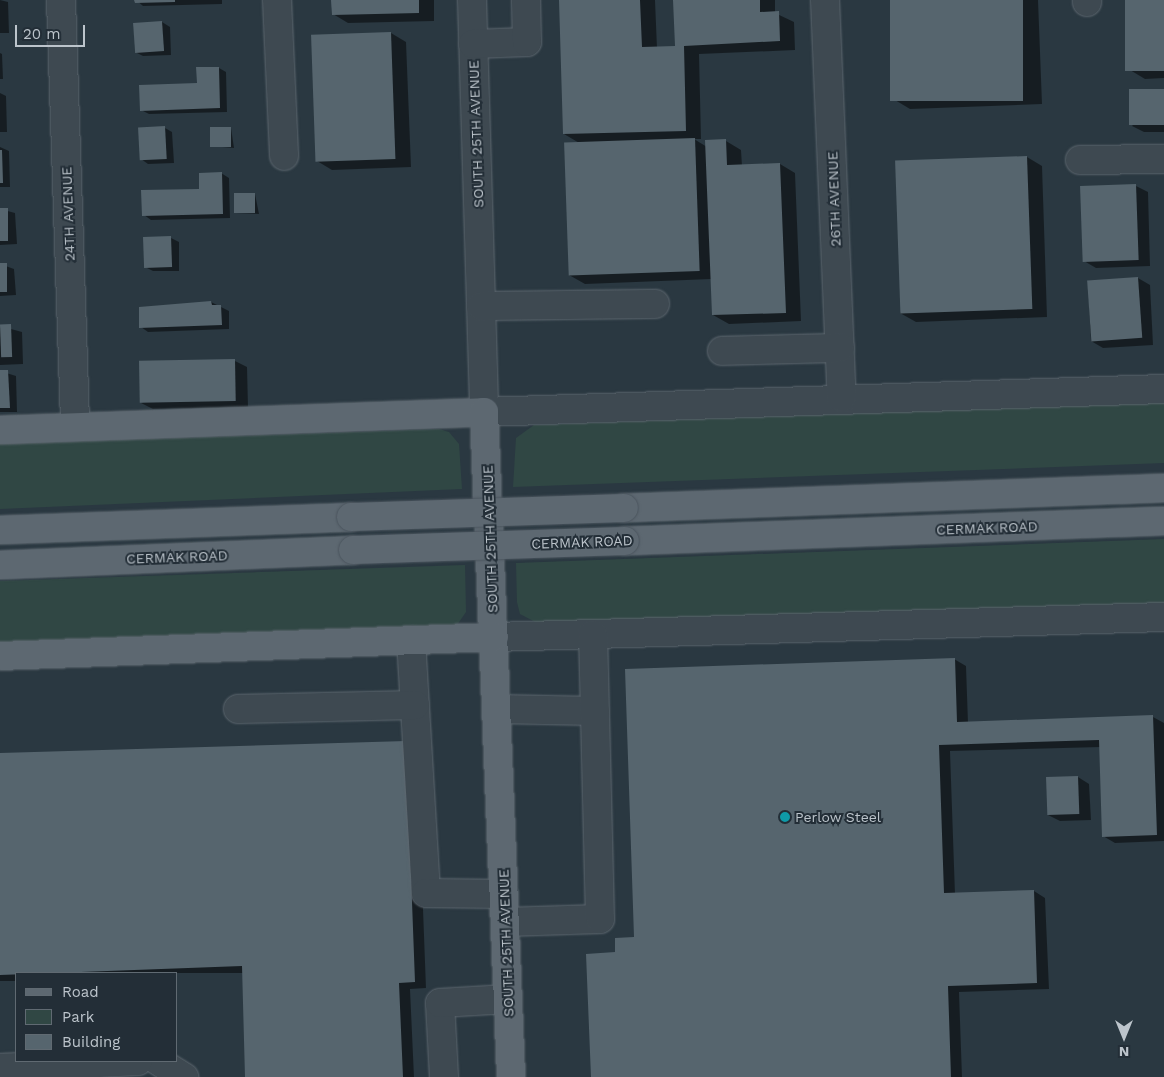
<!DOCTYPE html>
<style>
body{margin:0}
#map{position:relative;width:1164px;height:1077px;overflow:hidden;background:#2a3841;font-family:"Work Sans",sans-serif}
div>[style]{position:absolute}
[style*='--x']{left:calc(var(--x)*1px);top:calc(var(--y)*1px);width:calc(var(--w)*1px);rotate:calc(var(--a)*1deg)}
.green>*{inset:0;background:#304744}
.shadow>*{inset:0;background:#0007}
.building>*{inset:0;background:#56656e;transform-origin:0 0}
.roads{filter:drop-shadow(0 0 1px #5d676f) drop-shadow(0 0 1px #5d676f)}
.minor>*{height:28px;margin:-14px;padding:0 14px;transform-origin:14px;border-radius:14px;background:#3e4951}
.major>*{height:28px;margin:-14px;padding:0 14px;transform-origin:14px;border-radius:14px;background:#5d6871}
.bridges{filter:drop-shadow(0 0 1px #4b555e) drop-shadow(0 0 1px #4b555e)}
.major-bridge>*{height:28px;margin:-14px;padding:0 14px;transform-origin:14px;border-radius:14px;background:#5d6871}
.dots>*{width:14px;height:14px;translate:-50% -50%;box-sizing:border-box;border:2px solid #232e37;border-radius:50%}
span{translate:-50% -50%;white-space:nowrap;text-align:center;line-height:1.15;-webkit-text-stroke:4px #232e37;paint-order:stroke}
.street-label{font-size:14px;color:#bcc4cb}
.poi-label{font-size:14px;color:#bcc4cb}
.left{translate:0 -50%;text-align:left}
.legend{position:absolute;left:15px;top:972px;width:162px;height:90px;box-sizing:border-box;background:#232e37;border:1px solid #606a72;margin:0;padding:6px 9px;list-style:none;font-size:15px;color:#bcc4cb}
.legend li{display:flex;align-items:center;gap:10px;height:25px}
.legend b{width:25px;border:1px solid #606a72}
.north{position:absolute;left:1099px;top:1012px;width:50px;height:50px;-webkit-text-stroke:4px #232e37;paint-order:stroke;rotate:180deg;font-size:14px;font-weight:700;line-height:20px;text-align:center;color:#bcc4cb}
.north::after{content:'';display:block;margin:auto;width:18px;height:22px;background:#bcc4cb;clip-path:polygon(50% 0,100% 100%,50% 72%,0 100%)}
.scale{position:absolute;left:15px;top:25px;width:70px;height:22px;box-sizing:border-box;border:2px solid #bcc4cb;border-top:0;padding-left:6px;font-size:15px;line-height:18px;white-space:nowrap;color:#bcc4cb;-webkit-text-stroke:4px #232e37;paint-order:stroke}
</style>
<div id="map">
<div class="green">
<i style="clip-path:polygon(1164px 402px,1164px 463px,513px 487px,516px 438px,534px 425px)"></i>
<i style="clip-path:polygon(439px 429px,449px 432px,459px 444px,462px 489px,0 509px,0 444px)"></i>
<i style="clip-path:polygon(1164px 539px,1164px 603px,541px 625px,520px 614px,517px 602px,516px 563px)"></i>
<i style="clip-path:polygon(465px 565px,466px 612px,455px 628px,0 645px,0 581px)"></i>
</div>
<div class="shadow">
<i style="clip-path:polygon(0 0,8px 2px,9px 33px,0 33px)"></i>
<i style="clip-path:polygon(136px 0,222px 0,222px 4px,143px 6px)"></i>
<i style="clip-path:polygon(332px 0,434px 0,434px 21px,348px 23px,333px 14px)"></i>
<i style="clip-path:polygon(560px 0,655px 0,657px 48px,677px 47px,675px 0,775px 0,775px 13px,794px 22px,795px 50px,699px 54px,701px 139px,694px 139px,707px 147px,726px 141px,741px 150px,742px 166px,780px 164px,795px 173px,801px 321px,729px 324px,713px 315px,712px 279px,585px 284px,569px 275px,581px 144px,564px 134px)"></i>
<i style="clip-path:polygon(891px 0,1038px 0,1042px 104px,910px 109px,895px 100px)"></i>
<i style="clip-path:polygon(1126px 0,1164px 0,1164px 78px,1145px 79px,1130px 70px)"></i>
<i style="clip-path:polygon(162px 22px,170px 27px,171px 55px,143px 56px,135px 52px)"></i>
<i style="clip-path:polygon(391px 33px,406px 42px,411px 167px,332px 170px,317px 161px)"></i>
<i style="clip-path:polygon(0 53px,2px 54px,3px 79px,0 79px)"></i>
<i style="clip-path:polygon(219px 68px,226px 72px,227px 112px,149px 114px,141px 110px,198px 85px)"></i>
<i style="clip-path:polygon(1164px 91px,1164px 132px,1144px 132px,1132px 126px)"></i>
<i style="clip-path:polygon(0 93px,6px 96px,7px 132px,0 132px)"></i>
<i style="clip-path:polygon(165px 128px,172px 132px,174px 163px,148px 164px,141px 159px)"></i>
<i style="clip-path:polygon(231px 128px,234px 148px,211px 146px)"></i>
<i style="clip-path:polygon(0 147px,9px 151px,10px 187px,0 187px)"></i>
<i style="clip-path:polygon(1027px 157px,1042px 166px,1047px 317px,916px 322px,900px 313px)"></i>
<i style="clip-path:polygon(221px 173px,229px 178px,230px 218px,151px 220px,144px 215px,200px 190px)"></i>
<i style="clip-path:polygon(1136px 186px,1148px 192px,1150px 266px,1096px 268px,1084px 261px)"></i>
<i style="clip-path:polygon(255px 194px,259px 214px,236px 213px)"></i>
<i style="clip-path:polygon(0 209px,15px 213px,17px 244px,0 245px)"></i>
<i style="clip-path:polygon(171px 238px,179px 242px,179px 271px,153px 271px,145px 267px)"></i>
<i style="clip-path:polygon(0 264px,14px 269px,16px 295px,0 296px)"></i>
<i style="clip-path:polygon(1138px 278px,1150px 285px,1153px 345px,1103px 348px,1091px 341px,1088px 281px)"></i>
<i style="clip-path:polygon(211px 302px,229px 311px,229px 329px,148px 332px,141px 327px)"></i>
<i style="clip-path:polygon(0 326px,22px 332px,23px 364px,0 365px)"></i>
<i style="clip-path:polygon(235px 361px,247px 367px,248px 407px,153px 409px,141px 403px)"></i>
<i style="clip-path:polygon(0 371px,16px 376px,17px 412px,0 412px)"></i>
<i style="clip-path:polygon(954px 659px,966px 666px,968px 723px,1153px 717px,1164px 723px,1164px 841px,1115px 843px,1103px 836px,1101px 747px,950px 751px,955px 894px,1034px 891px,1045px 898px,1049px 989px,959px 992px,962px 1077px,592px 1077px,616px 954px)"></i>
<i style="clip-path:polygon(417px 749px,426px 988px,410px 989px,414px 1077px,246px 1077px,243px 973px,16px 973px,16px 981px,0 981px,0 754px)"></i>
<i style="clip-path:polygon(1078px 777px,1089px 784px,1091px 820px,1060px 821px,1048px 815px)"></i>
</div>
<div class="building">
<i style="clip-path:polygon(134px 0,175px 0,175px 2px,135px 3px)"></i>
<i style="clip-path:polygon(331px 0,419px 0,419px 13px,332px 15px)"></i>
<i style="clip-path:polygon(559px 0,640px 0,642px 47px,675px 46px,673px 0,760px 0,760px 12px,779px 11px,780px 41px,684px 46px,686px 131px,563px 134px)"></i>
<i style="left:890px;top:0;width:133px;height:101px"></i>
<i style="left:1125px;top:0;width:39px;height:71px"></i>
<i style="left:162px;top:21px;width:30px;height:29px;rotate:86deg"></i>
<i style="left:391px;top:32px;width:127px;height:80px;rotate:88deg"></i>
<i style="clip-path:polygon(196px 67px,219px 67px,220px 108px,140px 111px,139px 85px,197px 83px)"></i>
<i style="left:1164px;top:89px;width:36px;height:35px;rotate:90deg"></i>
<i style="left:165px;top:126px;width:33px;height:27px;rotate:87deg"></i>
<i style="left:210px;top:127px;width:21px;height:20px"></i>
<i style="left:695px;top:138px;width:133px;height:131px;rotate:88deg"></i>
<i style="clip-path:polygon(726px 139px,727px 165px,780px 163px,786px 313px,712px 315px,705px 140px)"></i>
<i style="clip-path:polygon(0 150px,2px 150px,3px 183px,0 183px)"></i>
<i style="left:1027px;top:156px;width:153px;height:132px;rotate:88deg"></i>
<i style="clip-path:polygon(222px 172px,223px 214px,142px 216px,141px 190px,199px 189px,199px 173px)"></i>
<i style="left:1136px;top:184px;width:76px;height:56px;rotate:88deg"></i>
<i style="left:234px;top:193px;width:21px;height:20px"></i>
<i style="left:0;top:208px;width:8px;height:33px"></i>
<i style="left:171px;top:236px;width:31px;height:28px;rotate:88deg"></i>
<i style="left:0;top:263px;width:7px;height:29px"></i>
<i style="left:1138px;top:277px;width:61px;height:51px;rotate:86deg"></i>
<i style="clip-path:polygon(211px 301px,212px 305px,221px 305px,222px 325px,139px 328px,139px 307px)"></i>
<i style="left:11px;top:324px;width:33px;height:11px;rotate:88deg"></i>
<i style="left:235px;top:359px;width:42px;height:96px;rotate:89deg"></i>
<i style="clip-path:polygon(0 370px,8px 370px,10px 408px,0 408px)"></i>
<i style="clip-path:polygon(955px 658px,957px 722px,1153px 715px,1157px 835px,1102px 837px,1099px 740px,939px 745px,944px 893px,1034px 890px,1037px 983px,948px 986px,951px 1077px,591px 1077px,586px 954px,615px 952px,615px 938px,634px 937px,625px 669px)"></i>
<i style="clip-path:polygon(406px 741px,415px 982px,399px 983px,403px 1077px,245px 1077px,242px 966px,0 975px,0 753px)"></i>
<i style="left:1078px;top:776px;width:38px;height:32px;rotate:88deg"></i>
</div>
<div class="roads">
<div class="minor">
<i style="--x:61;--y:0;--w:427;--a:88.1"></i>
<i style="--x:277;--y:0;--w:156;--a:87.4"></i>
<i style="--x:472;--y:0;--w:412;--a:88.3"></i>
<i style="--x:484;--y:412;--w:680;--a:-1.94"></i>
<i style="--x:825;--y:0;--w:398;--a:87.6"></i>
<i style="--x:1087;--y:0;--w:2;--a:90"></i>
<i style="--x:473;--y:44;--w:54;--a:-2.1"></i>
<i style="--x:527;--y:42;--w:42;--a:-91.4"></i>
<i style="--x:1080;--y:160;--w:84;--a:-0.7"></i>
<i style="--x:481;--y:306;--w:174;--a:-0.7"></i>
<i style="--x:722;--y:351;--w:118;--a:-1.5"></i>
<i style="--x:494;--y:637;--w:670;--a:-1.71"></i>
<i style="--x:411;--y:640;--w:253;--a:86.6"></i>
<i style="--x:426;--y:893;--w:78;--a:0.7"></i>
<i style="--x:238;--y:709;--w:177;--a:-1.3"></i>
<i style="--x:496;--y:709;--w:99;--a:1.2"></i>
<i style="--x:505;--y:922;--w:95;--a:-1.8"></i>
<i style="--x:600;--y:919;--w:285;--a:-91.4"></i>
<i style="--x:158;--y:1061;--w:31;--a:32"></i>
<i style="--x:0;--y:1068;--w:138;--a:-2.9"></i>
<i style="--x:444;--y:1077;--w:74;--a:-93.1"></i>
<i style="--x:440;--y:1003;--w:68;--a:-3.4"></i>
</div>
<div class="major">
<i style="--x:0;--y:430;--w:484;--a:-2.1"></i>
<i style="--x:484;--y:412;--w:666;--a:87.67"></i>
<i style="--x:624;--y:508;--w:540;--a:-2.12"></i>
<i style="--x:0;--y:530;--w:351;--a:-2.1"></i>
<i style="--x:625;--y:541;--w:539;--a:-2.13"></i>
<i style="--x:0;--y:565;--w:353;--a:-2.4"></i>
<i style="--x:0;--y:656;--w:494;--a:-2.2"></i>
</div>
</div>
<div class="bridges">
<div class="major-bridge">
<i style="--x:351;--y:517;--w:273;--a:-1.9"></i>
<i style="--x:353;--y:550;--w:272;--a:-1.9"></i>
</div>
</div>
<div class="dots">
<i style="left:785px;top:817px;background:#0f9aa8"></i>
</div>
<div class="street-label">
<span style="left:476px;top:134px;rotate:-92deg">SOUTH 25TH AVENUE</span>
<span style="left:834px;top:199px;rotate:-92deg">26TH AVENUE</span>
<span style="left:68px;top:214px;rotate:-92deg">24TH AVENUE</span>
<span style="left:987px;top:528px;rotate:-2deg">CERMAK ROAD</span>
<span style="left:490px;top:539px;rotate:-92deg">SOUTH 25TH AVENUE</span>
<span style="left:582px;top:542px;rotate:-2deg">CERMAK ROAD</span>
<span style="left:177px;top:557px;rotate:-2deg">CERMAK ROAD</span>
<span style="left:506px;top:943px;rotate:-92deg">SOUTH 25TH AVENUE</span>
</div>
<div class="poi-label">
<span class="left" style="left:795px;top:817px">Perlow Steel</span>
</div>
<ul class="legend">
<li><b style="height:6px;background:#5d6871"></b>Road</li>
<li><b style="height:14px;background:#304744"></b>Park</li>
<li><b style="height:14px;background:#56656e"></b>Building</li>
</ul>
<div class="north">N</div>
<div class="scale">20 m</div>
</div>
